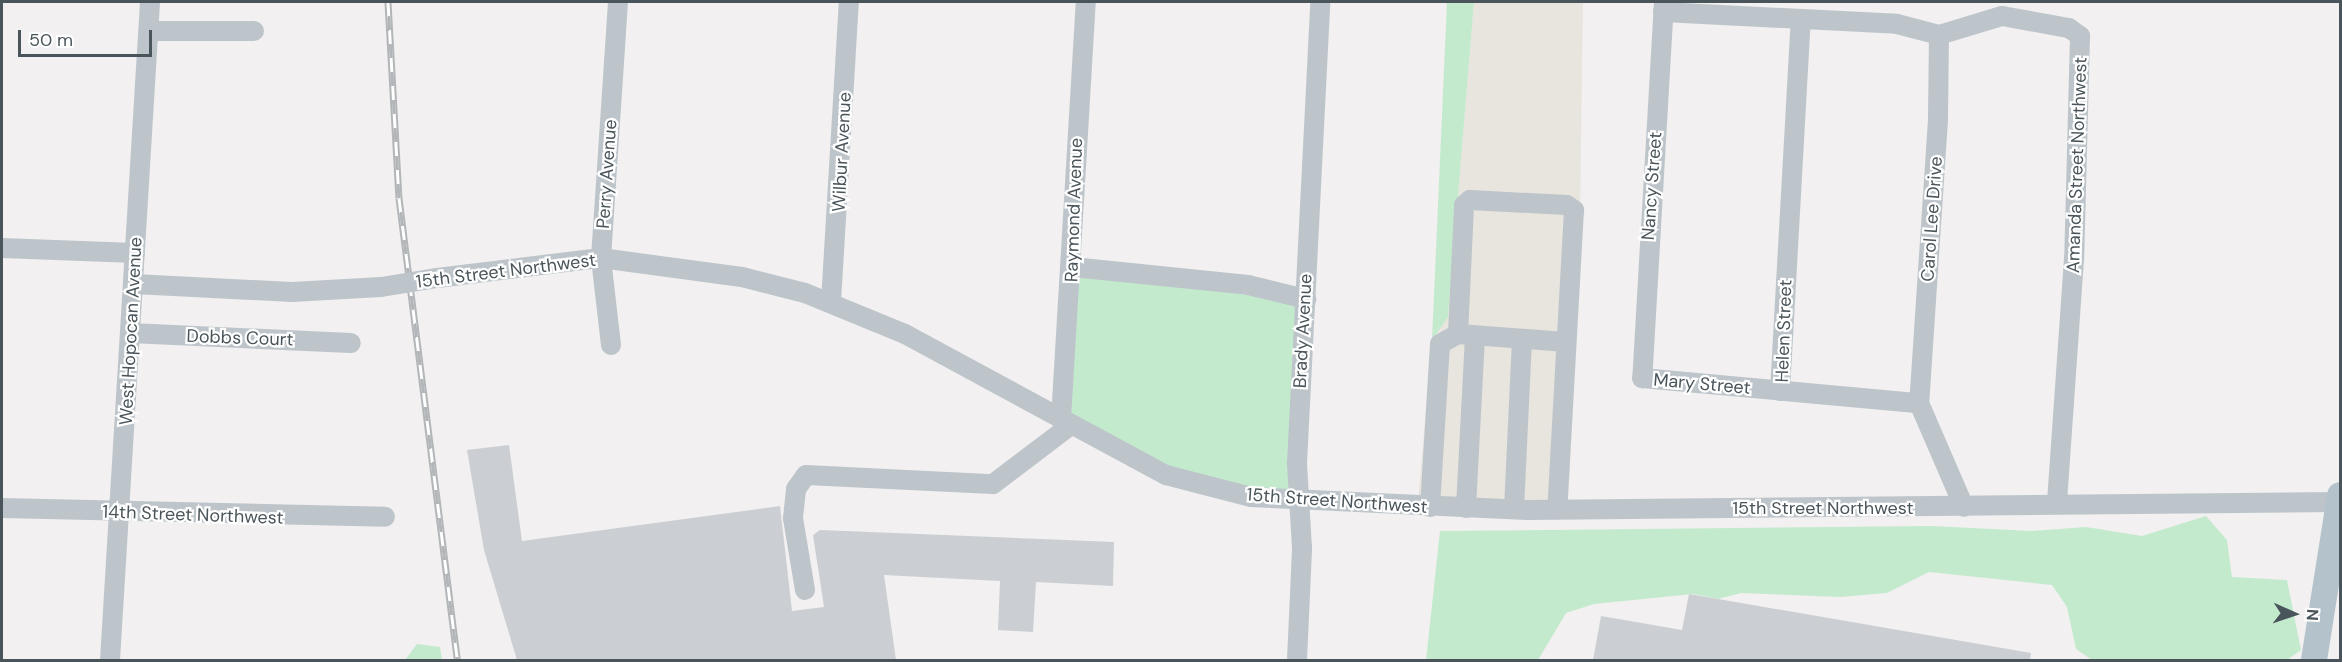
<!DOCTYPE html>
<style>
body{margin:0}
#map{position:relative;width:2342px;height:662px;overflow:hidden;background:#f2f0f0;font-family:"DM Sans",sans-serif}
div>[style]{position:absolute}
[style*='--x']{left:calc(var(--x)*1px);top:calc(var(--y)*1px);width:calc(var(--w)*1px);rotate:calc(var(--a)*1deg)}
.commercial>*{inset:0;background:#e8e4de}
.green>*{inset:0;background:#c4eace}
.building>*{inset:0;background:#cbced2}
.minor>*{height:20px;margin:-10px;padding:0 10px;transform-origin:10px;border-radius:10px;background:#bdc5cb}
.major>*{height:26px;margin:-13px;padding:0 13px;transform-origin:13px;border-radius:13px;background:#b3c2cb}
.rail>*{height:7px;margin-top:-3.5px;transform-origin:0;background:repeating-linear-gradient(90deg,#fff 0 14px,#b3b6b9 0 28px);box-sizing:border-box;border-block:2px solid #b3b6b9}
.minor-bridge>*{height:20px;margin:-10px;padding:0 10px;transform-origin:10px;border-radius:10px;background:#bdc5cb}
span{translate:-50% -50%;white-space:nowrap;text-align:center;line-height:1.15;-webkit-text-stroke:4.5px #fff;paint-order:stroke}
.street-label{font-size:18px;color:#4a555b}
.frame{position:absolute;inset:0;border:3px solid #4a555b;pointer-events:none}
.north{position:absolute;left:2264px;top:584px;width:60px;height:60px;-webkit-text-stroke:4px #fff;paint-order:stroke;rotate:93deg;font-size:16px;font-weight:700;line-height:24px;text-align:center;color:#4a555b}
.north::after{content:'';display:block;margin:auto;width:21px;height:27px;background:#4a555b;clip-path:polygon(50% 0,100% 100%,50% 72%,0 100%)}
.scale{position:absolute;left:18px;top:30px;width:134px;height:27px;box-sizing:border-box;border:3px solid #4a555b;border-top:0;padding-left:8px;font-size:18px;line-height:21px;white-space:nowrap;color:#4a555b;-webkit-text-stroke:4px #fff;paint-order:stroke}
</style>
<div id="map">
<div class="commercial">
<i style="clip-path:polygon(1474px 2px,1583px 2px,1579px 283px,1568px 501px,1418px 502px,1432px 340px,1448px 316px)"></i>
</div>
<div class="green">
<i style="clip-path:polygon(1447px 2px,1474px 2px,1448px 317px,1432px 340px)"></i>
<i style="clip-path:polygon(1078px 273px,1303px 302px,1293px 496px,1204px 482px,1066px 418px)"></i>
<i style="clip-path:polygon(2206px 516px,2227px 540px,2232px 577px,2287px 580px,2301px 650px,2287px 660px,2092px 660px,2076px 649px,2067px 607px,2052px 585px,1929px 572px,1887px 593px,1840px 597px,1741px 593px,1718px 599px,1693px 594px,1594px 604px,1566px 613px,1538px 660px,1426px 660px,1440px 531px,1932px 526px,2032px 531px,2086px 527px,2142px 536px)"></i>
<i style="clip-path:polygon(417px 644px,440px 647px,442px 660px,405px 660px)"></i>
</div>
<div class="building">
<i style="clip-path:polygon(509px 445px,522px 541px,780px 506px,792px 611px,824px 607px,813px 535px,820px 530px,1114px 542px,1113px 586px,1036px 582px,1033px 632px,998px 630px,1000px 581px,884px 575px,896px 660px,517px 660px,484px 550px,467px 450px)"></i>
<i style="clip-path:polygon(1689px 594px,2031px 653px,2030px 660px,1593px 660px,1601px 616px,1682px 630px)"></i>
</div>
<div class="minor">
<i style="--x:1664;--y:2;--w:377;--a:93.3"></i>
<i style="--x:1642;--y:378;--w:278;--a:5.2"></i>
<i style="--x:1663;--y:12;--w:234;--a:2.9"></i>
<i style="--x:1897;--y:24;--w:43;--a:14.7"></i>
<i style="--x:149;--y:31;--w:105;--a:0"></i>
<i style="--x:1939;--y:35;--w:66;--a:-16.8"></i>
<i style="--x:2002;--y:16;--w:68;--a:10.2"></i>
<i style="--x:2069;--y:28;--w:14;--a:36"></i>
<i style="--x:2080;--y:36;--w:223;--a:91.5"></i>
<i style="--x:2074;--y:259;--w:246;--a:94"></i>
<i style="--x:1939;--y:35;--w:85;--a:90.7"></i>
<i style="--x:1938;--y:120;--w:284;--a:93.8"></i>
<i style="--x:1919;--y:403;--w:113;--a:66.6"></i>
<i style="--x:2;--y:248;--w:133;--a:2.2"></i>
<i style="--x:1072;--y:267;--w:177;--a:5.8"></i>
<i style="--x:1248;--y:285;--w:60;--a:13.6"></i>
<i style="--x:437;--y:278;--w:165;--a:-7"></i>
<i style="--x:601;--y:258;--w:142;--a:7.7"></i>
<i style="--x:742;--y:277;--w:65;--a:14.3"></i>
<i style="--x:805;--y:293;--w:108;--a:22.3"></i>
<i style="--x:905;--y:334;--w:297;--a:28.4"></i>
<i style="--x:1166;--y:475;--w:88;--a:14.5"></i>
<i style="--x:1251;--y:497;--w:278;--a:2.7"></i>
<i style="--x:1529;--y:510;--w:811;--a:-0.57"></i>
<i style="--x:134;--y:284;--w:158;--a:2.9"></i>
<i style="--x:292;--y:292;--w:89;--a:-3.2"></i>
<i style="--x:831;--y:302;--w:301;--a:-86.6"></i>
<i style="--x:130;--y:333;--w:221;--a:2.6"></i>
<i style="--x:1458;--y:334;--w:129;--a:-87.3"></i>
<i style="--x:1464;--y:205;--w:8;--a:-40"></i>
<i style="--x:1470;--y:200;--w:97;--a:3"></i>
<i style="--x:1567;--y:205;--w:9;--a:36"></i>
<i style="--x:1574;--y:210;--w:300;--a:93.2"></i>
<i style="--x:611;--y:345;--w:88;--a:-96.6"></i>
<i style="--x:601;--y:258;--w:257;--a:-86.2"></i>
<i style="--x:1780;--y:391;--w:371;--a:-86.8"></i>
<i style="--x:1061;--y:419;--w:418;--a:-86.6"></i>
<i style="--x:1430;--y:507;--w:163;--a:-86.5"></i>
<i style="--x:1440;--y:344;--w:21;--a:-29"></i>
<i style="--x:1458;--y:334;--w:108;--a:4.2"></i>
<i style="--x:2;--y:508;--w:383;--a:1.3"></i>
<i style="--x:1466;--y:508;--w:171;--a:-87"></i>
<i style="--x:1514;--y:509;--w:170;--a:-87.3"></i>
<i style="--x:805;--y:590;--w:73;--a:-99.5"></i>
<i style="--x:793;--y:518;--w:29;--a:-84"></i>
<i style="--x:796;--y:489;--w:17;--a:-54"></i>
<i style="--x:806;--y:475;--w:187;--a:2.8"></i>
<i style="--x:993;--y:484;--w:98;--a:-37.1"></i>
<i style="--x:110;--y:660;--w:659;--a:-86.52"></i>
<i style="--x:1297;--y:660;--w:112;--a:-87.4"></i>
<i style="--x:1302;--y:548;--w:85;--a:-93.4"></i>
<i style="--x:1297;--y:463;--w:462;--a:-87.1"></i>
</div>
<div class="major">
<i style="--x:2314;--y:660;--w:167;--a:-81"></i>
</div>
<div class="rail">
<i style="--x:388;--y:2;--w:196;--a:86.8"></i>
<i style="--x:399;--y:198;--w:466;--a:82.8"></i>
</div>
<div class="minor-bridge">
<i style="--x:381;--y:287;--w:57;--a:-9.1"></i>
</div>
<div class="street-label">
<span style="left:842px;top:152px;rotate:-87deg">Wilbur Avenue</span>
<span style="left:2077px;top:165px;rotate:-88deg">Amanda Street Northwest</span>
<span style="left:607px;top:174px;rotate:-86deg">Perry Avenue</span>
<span style="left:1652px;top:186px;rotate:-86deg">Nancy Street</span>
<span style="left:1074px;top:210px;rotate:-88deg">Raymond Avenue</span>
<span style="left:1932px;top:219px;rotate:-86deg">Carol Lee Drive</span>
<span style="left:506px;top:271px;rotate:-7deg">15th Street Northwest</span>
<span style="left:131px;top:331px;rotate:-87deg">West Hopocan Avenue</span>
<span style="left:1303px;top:331px;rotate:-87deg">Brady Avenue</span>
<span style="left:1784px;top:331px;rotate:-88deg">Helen Street</span>
<span style="left:240px;top:338px;rotate:2deg">Dobbs Court</span>
<span style="left:1702px;top:384px;rotate:5deg">Mary Street</span>
<span style="left:1337px;top:501px;rotate:4deg">15th Street Northwest</span>
<span style="left:1823px;top:508px">15th Street Northwest</span>
<span style="left:193px;top:515px;rotate:2deg">14th Street Northwest</span>
</div>
<div class="frame"></div>
<div class="north">N</div>
<div class="scale">50 m</div>
</div>
